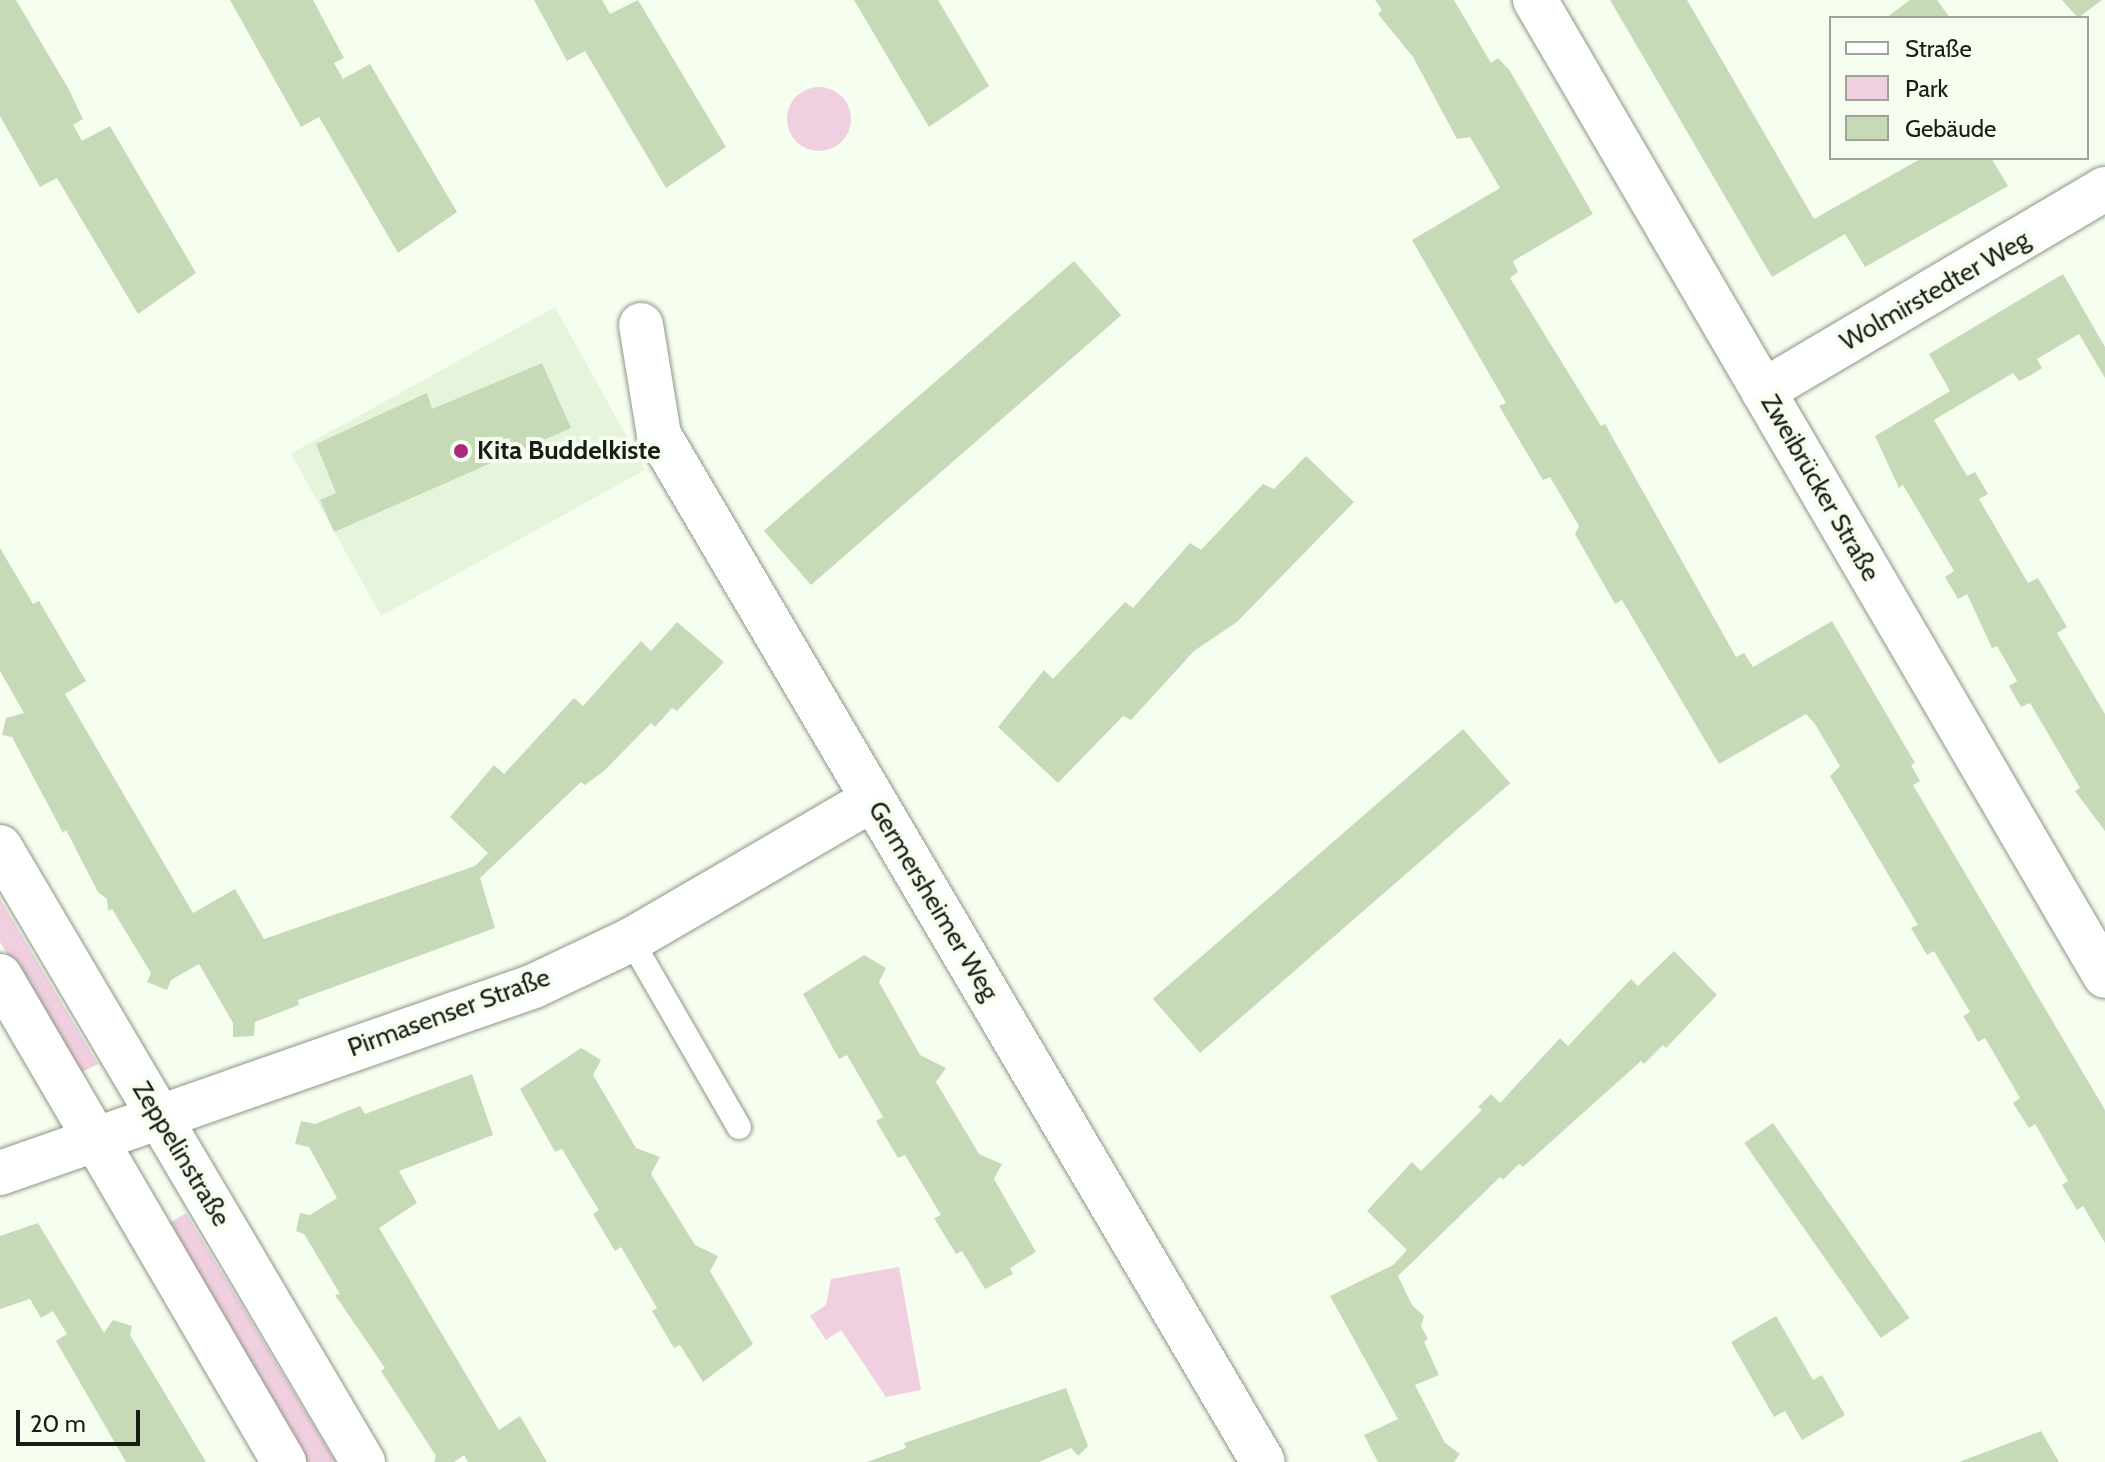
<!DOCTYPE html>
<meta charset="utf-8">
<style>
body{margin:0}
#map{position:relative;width:2105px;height:1462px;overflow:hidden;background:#f6feef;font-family:Cabin,sans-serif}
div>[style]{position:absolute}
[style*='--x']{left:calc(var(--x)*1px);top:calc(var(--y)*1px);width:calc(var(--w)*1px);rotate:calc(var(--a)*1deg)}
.built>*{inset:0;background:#e6f4db;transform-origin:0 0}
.green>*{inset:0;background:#f0cfe0;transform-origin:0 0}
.round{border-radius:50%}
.building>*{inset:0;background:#c6dab7;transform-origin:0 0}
.roads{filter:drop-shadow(0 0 2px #8d9685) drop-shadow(0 0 2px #8d9685)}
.service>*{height:24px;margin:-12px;padding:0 12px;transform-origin:12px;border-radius:12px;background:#fff}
.minor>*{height:44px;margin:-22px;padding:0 22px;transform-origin:22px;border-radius:22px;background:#fff}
.tertiary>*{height:44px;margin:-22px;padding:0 22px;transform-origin:22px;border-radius:22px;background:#fff}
.dots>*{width:22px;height:22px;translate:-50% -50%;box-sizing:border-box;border:4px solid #f6feef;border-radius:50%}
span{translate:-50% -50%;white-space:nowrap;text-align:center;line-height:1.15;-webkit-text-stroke:8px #f6feef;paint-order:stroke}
.street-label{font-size:26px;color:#191d17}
.poi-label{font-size:26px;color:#191d17;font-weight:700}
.left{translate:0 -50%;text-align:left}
.legend{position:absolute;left:1829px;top:16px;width:260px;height:144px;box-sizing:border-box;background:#f6feef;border:2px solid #9ea499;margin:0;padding:10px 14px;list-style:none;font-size:24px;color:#191d17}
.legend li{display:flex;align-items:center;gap:16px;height:40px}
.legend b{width:40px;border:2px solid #9ea499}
.scale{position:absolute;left:16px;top:1410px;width:124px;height:36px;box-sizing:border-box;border:4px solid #191d17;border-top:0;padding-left:10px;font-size:24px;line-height:28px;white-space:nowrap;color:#191d17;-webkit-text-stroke:6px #f6feef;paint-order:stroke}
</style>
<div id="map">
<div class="built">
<i style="left:555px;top:307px;width:186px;height:302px;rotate:61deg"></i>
</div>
<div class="green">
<i class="round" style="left:787px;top:87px;width:64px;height:64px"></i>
<i style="clip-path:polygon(0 899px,98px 1064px,78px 1074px,0 942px)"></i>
<i style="left:186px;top:1213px;width:290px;height:24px;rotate:59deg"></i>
<i style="clip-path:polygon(899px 1267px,921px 1390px,886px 1397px,841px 1330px,826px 1340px,810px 1316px,826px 1305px,831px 1279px)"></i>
</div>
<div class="building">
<i style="clip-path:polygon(0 0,16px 0,68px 88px,83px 119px,73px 125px,82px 141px,110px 126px,196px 273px,138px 314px,57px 178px,40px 187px,0 116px)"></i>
<i style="clip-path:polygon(230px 0,313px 0,344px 58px,334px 63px,343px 79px,370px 64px,457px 212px,398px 253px,319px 117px,301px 127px)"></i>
<i style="clip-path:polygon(534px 0,602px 0,610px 14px,638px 0,726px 147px,666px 188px,585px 51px,567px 61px)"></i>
<i style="clip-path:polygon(854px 0,938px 0,989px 86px,929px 127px)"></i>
<i style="clip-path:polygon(1375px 0,1454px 0,1491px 63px,1498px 58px,1510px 71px,1534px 112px,1593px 214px,1513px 261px,1518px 272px,1510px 278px,1601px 426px,1605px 424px,1736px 657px,1744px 653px,1753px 667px,1832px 621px,1915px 763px,1911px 765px,1920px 781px,1913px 785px,2105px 1110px,2105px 1243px,2083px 1206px,2077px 1210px,2062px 1185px,2068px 1181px,2035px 1124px,2029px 1128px,2013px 1103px,2020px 1098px,1985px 1038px,1978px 1042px,1971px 1029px,1963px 1016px,1970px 1012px,1934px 951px,1927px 955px,1911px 928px,1918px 925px,1830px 776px,1840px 766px,1815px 724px,1806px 714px,1719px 764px,1622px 600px,1615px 604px,1575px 534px,1579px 526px,1550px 477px,1543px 480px,1499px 406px,1506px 403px,1412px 240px,1500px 188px,1470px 137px,1457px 139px,1413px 57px,1378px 14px,1382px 10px)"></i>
<i style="clip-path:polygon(1610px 0,1687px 0,1814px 219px,1922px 158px,1991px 158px,2008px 186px,1865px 267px,1845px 234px,1772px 277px)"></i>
<i style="clip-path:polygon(1910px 0,1937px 0,1950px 18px,1886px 18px)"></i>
<i style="clip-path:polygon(2062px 0,2102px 0,2078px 18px)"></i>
<i style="left:1074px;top:261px;width:72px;height:411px;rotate:49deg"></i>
<i style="clip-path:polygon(2063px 274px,2105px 347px,2105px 378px,2079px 334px,2037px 359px,2042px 368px,2031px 375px,2019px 381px,2013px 373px,1934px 420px,1967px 476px,1975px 472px,1988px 494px,1979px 499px,2028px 583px,2038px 578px,2067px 627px,2057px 633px,2105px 714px,2105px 831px,2075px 791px,2080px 788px,2030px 703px,2021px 707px,2009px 686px,2017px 681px,1997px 646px,1992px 648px,1967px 594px,1958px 599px,1945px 577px,1954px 571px,1903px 485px,1899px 488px,1875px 436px,1950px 391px,1929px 354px)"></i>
<i style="clip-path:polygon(542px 363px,571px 428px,334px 532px,320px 500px,336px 493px,316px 444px,427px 393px,432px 409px)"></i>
<i style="clip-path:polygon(1306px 456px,1354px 502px,1237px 622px,1194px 651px,1131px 720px,1123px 716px,1058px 783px,998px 727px,1044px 670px,1053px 679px,1125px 602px,1133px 608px,1190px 543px,1201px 550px,1263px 484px,1274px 489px)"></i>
<i style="clip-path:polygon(0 548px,33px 604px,39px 601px,86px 681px,65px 694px,193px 913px,235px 889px,264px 939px,475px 866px,488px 853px,450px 817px,494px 765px,504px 774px,574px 698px,583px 706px,641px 641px,651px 651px,677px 622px,724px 662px,677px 711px,672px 708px,655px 727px,651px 723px,604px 771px,585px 785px,581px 782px,480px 878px,495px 928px,298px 1000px,299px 1005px,255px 1022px,254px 1036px,233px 1037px,233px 1023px,199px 964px,171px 980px,167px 990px,147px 982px,151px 973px,112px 909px,108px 911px,107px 899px,98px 892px,66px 830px,63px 833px,12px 737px,2px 735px,6px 718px,24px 713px,0 671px)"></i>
<i style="left:1463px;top:729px;width:72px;height:411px;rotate:49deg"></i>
<i style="clip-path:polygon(1674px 951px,1717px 995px,1666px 1048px,1663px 1045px,1644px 1064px,1641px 1061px,1523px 1167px,1519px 1164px,1503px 1180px,1500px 1177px,1398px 1276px,1412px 1305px,1424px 1316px,1421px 1326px,1428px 1339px,1424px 1342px,1439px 1375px,1415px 1385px,1445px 1443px,1460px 1454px,1454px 1462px,1378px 1462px,1364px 1435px,1398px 1419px,1330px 1296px,1393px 1265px,1407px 1250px,1367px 1211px,1412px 1162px,1421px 1171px,1482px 1110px,1478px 1107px,1491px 1094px,1500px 1103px,1560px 1038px,1568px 1046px,1631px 979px,1638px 986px)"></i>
<i style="clip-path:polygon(864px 955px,886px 968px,879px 982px,920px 1055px,946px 1068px,936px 1082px,979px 1154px,1002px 1164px,994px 1179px,1036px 1252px,1010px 1268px,1013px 1274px,985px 1289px,962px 1251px,956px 1254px,934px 1218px,941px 1215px,905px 1155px,898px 1158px,876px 1121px,883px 1117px,847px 1055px,839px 1059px,803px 994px)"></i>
<i style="clip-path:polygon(581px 1048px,601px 1060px,593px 1075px,636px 1148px,660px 1157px,651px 1174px,695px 1245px,718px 1256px,710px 1271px,753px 1344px,703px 1382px,680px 1345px,674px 1348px,652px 1311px,657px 1308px,621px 1247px,615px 1251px,593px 1214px,599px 1210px,587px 1191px,562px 1149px,555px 1152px,520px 1089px)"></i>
<i style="clip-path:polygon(472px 1074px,493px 1135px,399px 1171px,417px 1203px,379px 1228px,499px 1430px,520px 1416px,547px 1462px,468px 1462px,464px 1455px,454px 1462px,434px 1462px,436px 1456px,381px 1371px,385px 1368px,335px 1295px,340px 1294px,304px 1234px,296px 1231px,300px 1213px,310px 1215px,337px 1198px,309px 1147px,295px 1144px,301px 1121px,315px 1124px,360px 1106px,365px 1114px)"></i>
<i style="left:1773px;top:1123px;width:238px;height:35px;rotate:55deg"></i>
<i style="clip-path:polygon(38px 1223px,104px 1333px,113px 1320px,132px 1326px,130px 1335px,206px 1462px,126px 1462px,56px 1341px,67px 1334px,53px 1311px,41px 1318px,30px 1299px,0 1309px,0 1236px)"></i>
<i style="clip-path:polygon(1776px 1316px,1813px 1380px,1822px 1375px,1845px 1415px,1802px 1440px,1785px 1411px,1774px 1417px,1731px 1342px)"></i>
<i style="clip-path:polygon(1066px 1388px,1088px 1446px,1078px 1456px,1071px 1448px,1039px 1462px,867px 1462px,906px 1448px,904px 1443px)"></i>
<i style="clip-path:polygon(2041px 1431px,2059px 1462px,1959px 1462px)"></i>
</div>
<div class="roads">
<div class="service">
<i style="--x:631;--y:940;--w:216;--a:60"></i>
</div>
<div class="minor">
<i style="--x:1535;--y:0;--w:1130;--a:59.71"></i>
<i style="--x:641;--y:325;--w:111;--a:80.7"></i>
<i style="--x:659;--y:435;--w:1191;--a:59.54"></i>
<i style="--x:1763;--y:391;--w:397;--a:-30.6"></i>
<i style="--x:0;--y:1173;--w:566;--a:-19.3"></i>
<i style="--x:534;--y:986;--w:107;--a:-25.4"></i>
<i style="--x:631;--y:940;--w:280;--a:-30.2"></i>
</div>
<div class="tertiary">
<i style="--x:0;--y:847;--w:714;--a:59.45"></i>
<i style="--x:0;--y:976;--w:563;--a:59.7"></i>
</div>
</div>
<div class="dots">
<i style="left:461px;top:451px;background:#a82a7a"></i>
</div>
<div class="street-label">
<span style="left:1935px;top:291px;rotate:-30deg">Wolmirstedter Weg</span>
<span style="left:1820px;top:488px;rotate:60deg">Zweibrücker Straße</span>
<span style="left:933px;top:901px;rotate:59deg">Germersheimer Weg</span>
<span style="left:449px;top:1013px;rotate:-20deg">Pirmasenser Straße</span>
<span style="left:181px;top:1154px;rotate:59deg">Zeppelinstraße</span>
</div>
<div class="poi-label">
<span class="left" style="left:477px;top:451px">Kita Buddelkiste</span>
</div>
<ul class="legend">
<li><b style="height:10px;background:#fff"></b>Straße</li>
<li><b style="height:22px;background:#f0cfe0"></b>Park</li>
<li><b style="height:22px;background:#c6dab7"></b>Gebäude</li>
</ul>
<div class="scale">20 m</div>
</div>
